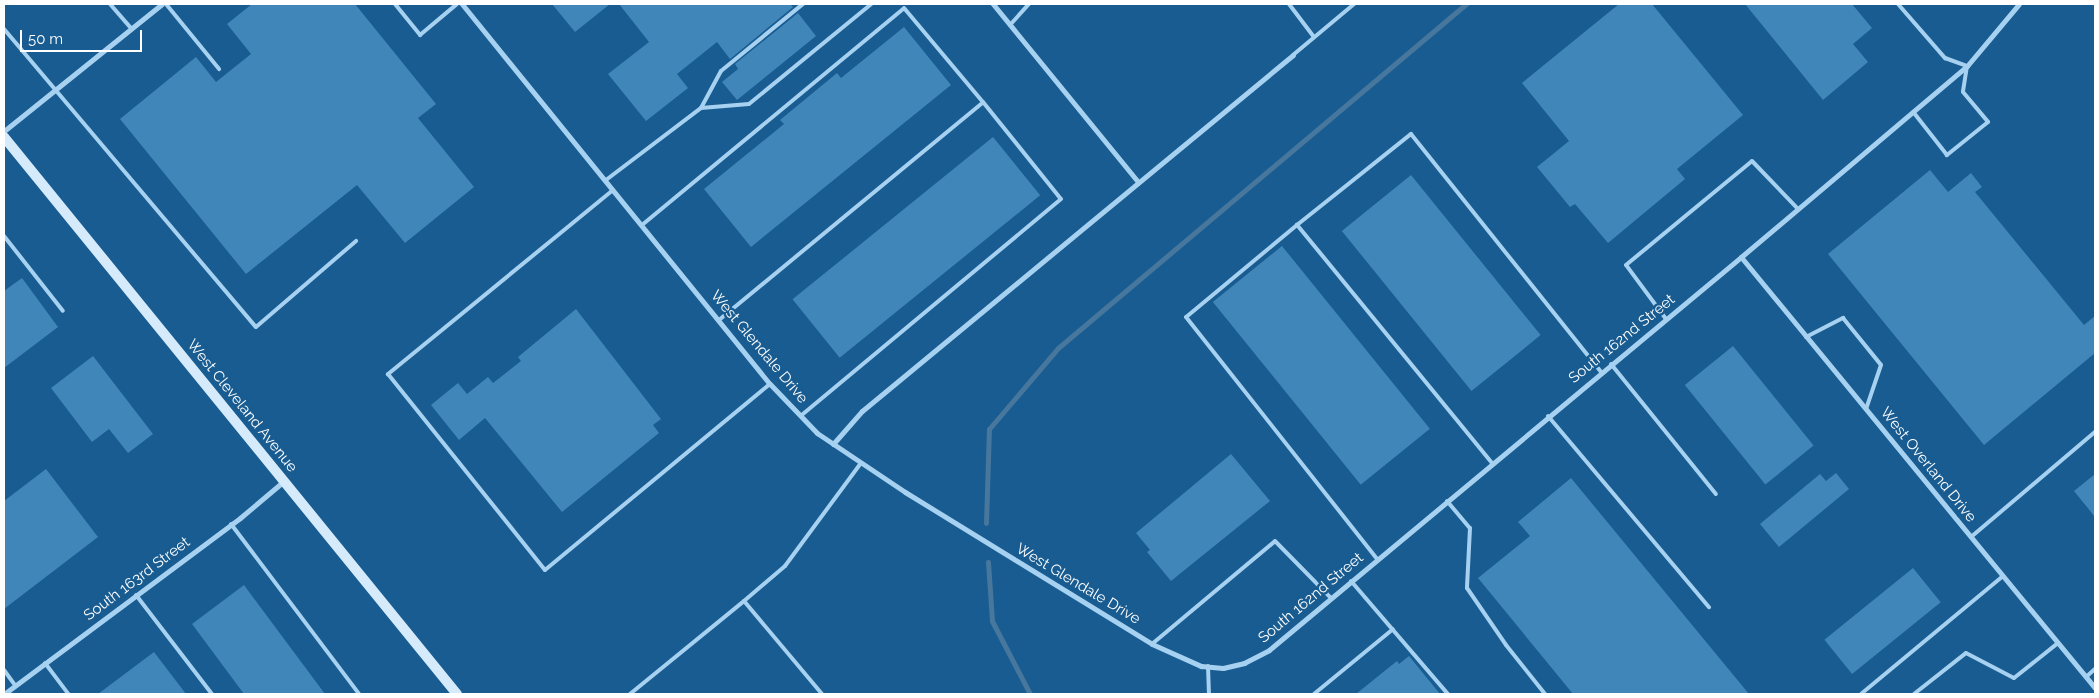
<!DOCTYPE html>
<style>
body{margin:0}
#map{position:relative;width:2099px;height:698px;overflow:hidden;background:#185c91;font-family:Raleway,sans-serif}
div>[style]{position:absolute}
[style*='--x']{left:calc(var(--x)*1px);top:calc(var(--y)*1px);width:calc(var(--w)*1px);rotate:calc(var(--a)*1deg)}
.stream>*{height:5px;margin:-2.5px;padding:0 2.5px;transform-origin:2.5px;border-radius:2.5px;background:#47779d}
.building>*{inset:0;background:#4186b9;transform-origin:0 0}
.service>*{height:4px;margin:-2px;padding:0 2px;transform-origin:2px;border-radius:2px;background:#a7d1f0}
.minor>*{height:5px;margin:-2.5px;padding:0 2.5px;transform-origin:2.5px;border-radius:2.5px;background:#a7d1f0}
.secondary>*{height:10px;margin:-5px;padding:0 5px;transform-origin:5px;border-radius:5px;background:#d5eafb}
span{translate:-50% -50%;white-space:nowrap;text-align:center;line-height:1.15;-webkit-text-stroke:5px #185c91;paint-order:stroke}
.street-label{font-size:15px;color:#fff}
.frame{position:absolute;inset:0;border:5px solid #fff;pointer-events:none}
.scale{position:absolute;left:20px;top:30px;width:122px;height:22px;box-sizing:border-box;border:2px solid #fff;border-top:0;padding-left:6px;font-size:15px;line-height:18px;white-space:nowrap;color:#fff;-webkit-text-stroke:4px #185c91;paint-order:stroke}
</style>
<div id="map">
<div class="stream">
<i style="--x:986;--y:523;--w:94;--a:-88.2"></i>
<i style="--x:989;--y:429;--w:106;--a:-49.6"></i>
<i style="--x:1058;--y:348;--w:534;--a:-40.14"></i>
<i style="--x:988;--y:562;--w:59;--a:86.1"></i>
<i style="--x:992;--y:621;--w:82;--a:62.5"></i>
</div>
<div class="building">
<i style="clip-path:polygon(252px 4px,355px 4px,436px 104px,418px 118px,474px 187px,405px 243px,357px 185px,246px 274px,120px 119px,196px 57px,216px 82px,251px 54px,227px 24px)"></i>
<i style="clip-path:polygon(552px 4px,610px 4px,575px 32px)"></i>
<i style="clip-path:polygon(619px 4px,790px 4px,793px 7px,730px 59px,717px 42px,677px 74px,688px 88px,646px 121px,608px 74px,649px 42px)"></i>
<i style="clip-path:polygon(1619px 4px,1652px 4px,1743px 115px,1677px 169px,1685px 179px,1608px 243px,1575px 204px,1570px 207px,1537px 167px,1569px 141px,1522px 83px)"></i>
<i style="clip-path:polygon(1745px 4px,1852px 4px,1872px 28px,1853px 44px,1868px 62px,1823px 100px)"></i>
<i style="clip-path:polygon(798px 13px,816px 36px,737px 100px,722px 82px,738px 69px,735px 64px)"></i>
<i style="clip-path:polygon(904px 27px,951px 85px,751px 247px,704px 189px,784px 124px,780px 120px,837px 73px,841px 78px)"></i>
<i style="left:993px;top:137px;width:75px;height:258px;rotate:51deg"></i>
<i style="clip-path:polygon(1930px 170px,1948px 192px,1971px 173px,1982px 187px,1975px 192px,2084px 325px,2095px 316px,2095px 353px,1984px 445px,1828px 254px)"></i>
<i style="left:1411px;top:175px;width:206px;height:89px;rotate:51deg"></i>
<i style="left:1282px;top:246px;width:235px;height:89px;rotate:51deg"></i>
<i style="clip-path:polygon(22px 278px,58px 327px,4px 368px,4px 291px)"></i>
<i style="clip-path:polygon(576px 309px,661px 419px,653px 425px,659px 433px,562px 512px,485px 418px,459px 440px,431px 405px,458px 383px,467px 394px,488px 377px,493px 383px,521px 361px,518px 357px)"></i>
<i style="left:1733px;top:346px;width:128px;height:62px;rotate:51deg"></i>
<i style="clip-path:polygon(93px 356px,153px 434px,128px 453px,109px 429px,92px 442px,51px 388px)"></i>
<i style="clip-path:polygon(1231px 454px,1270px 501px,1171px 581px,1147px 552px,1150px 550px,1136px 533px)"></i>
<i style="clip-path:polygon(46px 469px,98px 537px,4px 609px,4px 501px)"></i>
<i style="clip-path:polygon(1836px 473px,1849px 489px,1779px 547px,1760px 524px,1820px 474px,1826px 481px)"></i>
<i style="clip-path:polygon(2095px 474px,2095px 517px,2074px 491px)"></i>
<i style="clip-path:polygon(1571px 478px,1749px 694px,1573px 694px,1478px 578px,1530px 536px,1518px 522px)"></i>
<i style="left:1913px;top:568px;width:44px;height:114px;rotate:51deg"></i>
<i style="clip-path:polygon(244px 585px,325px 694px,244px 694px,192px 624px)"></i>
<i style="clip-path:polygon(154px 652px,186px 694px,98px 694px)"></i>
<i style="clip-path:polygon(1409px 656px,1440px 694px,1356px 694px,1397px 661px,1399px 664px)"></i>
</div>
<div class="service">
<i style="--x:110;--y:4;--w:33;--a:49"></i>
<i style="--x:166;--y:4;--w:84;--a:50.8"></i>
<i style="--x:395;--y:4;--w:40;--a:51"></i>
<i style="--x:420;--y:35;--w:48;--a:-40"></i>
<i style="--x:1289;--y:4;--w:41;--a:52.9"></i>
<i style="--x:1898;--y:4;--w:72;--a:49"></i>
<i style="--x:1945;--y:58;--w:23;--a:20"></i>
<i style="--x:1967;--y:66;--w:26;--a:99"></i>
<i style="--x:1963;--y:92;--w:39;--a:50"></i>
<i style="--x:1988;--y:122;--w:53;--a:141.2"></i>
<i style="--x:1947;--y:155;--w:53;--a:-128.2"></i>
<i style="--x:1010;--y:25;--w:28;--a:-48"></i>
<i style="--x:4;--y:29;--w:390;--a:49.8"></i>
<i style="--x:256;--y:327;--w:132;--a:-40.7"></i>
<i style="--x:1293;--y:55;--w:80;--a:-39.9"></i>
<i style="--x:701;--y:108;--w:48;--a:-4.8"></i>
<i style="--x:749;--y:104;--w:158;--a:-39.3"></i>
<i style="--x:606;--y:180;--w:119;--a:-37.2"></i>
<i style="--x:701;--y:108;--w:42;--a:-61.6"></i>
<i style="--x:721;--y:71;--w:106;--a:-39.3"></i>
<i style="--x:613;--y:190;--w:291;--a:140.7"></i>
<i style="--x:388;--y:374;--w:251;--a:51.3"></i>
<i style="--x:545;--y:570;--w:292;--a:-39.6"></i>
<i style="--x:642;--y:225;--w:340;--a:-39.6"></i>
<i style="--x:904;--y:8;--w:123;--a:50"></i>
<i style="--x:1297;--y:225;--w:144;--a:140.3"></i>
<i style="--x:1186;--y:317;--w:308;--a:51.7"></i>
<i style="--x:4;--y:236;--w:95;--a:51.8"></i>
<i style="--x:1666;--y:319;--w:67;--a:-126.5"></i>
<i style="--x:1626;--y:265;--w:163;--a:-39.5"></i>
<i style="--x:1752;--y:161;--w:66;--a:46.2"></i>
<i style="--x:719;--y:320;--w:342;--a:-39.5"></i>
<i style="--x:983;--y:102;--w:124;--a:51.2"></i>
<i style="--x:1061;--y:199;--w:339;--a:140.2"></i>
<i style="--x:1806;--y:337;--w:42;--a:-27.2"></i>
<i style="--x:1843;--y:318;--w:60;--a:51"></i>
<i style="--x:1881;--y:365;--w:46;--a:108.8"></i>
<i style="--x:1611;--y:364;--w:167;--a:51.1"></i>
<i style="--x:1548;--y:416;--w:250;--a:49.9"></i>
<i style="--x:1492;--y:463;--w:308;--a:-129.3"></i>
<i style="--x:1297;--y:225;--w:146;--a:-38.6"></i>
<i style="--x:1411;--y:134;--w:305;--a:51.4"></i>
<i style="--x:1447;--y:501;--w:35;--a:50"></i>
<i style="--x:1470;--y:528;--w:60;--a:92.9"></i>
<i style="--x:1467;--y:588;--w:69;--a:55.6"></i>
<i style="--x:1506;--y:645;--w:63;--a:51.5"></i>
<i style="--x:231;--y:524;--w:213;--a:53"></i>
<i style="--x:1971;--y:537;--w:162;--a:-40.3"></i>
<i style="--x:1351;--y:581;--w:149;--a:49.4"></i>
<i style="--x:136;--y:595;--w:125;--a:52.5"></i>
<i style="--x:1152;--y:644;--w:160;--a:-39.9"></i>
<i style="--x:1275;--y:541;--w:80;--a:45.5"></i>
<i style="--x:45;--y:663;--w:39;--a:53"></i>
<i style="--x:1208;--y:666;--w:28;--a:88"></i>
<i style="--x:4;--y:670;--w:19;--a:54"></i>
<i style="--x:2086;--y:677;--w:12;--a:-42"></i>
<i style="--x:630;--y:694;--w:147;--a:-39.2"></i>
<i style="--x:822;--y:694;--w:121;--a:-130"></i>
<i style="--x:744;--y:601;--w:54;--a:-40.5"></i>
<i style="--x:785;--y:566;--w:128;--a:-53.6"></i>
<i style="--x:1314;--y:694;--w:102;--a:-39.4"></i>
<i style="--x:1861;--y:694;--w:185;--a:-39.7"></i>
<i style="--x:1914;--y:694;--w:66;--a:-38.3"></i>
<i style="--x:1966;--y:653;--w:54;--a:27.5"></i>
<i style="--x:2014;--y:678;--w:56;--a:-38.5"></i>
</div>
<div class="minor">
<i style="--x:462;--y:4;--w:489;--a:51"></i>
<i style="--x:770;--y:384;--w:68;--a:46.2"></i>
<i style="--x:817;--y:433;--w:106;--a:33.8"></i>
<i style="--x:905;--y:492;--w:290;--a:31.6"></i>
<i style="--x:1152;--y:644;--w:54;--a:24.2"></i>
<i style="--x:1201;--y:666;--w:22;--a:5"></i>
<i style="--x:1223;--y:668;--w:22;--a:-13"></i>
<i style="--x:1244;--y:663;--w:28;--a:-27"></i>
<i style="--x:1269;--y:650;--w:614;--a:-39.78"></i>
<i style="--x:1741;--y:257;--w:296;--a:-40.2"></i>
<i style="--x:1967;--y:66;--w:81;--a:-50"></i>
<i style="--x:993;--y:4;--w:230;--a:50.8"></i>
<i style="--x:4;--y:131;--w:203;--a:-38.8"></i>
<i style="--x:1741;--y:257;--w:558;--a:50.6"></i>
<i style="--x:833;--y:444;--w:44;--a:-48.7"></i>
<i style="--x:862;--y:411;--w:559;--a:-39.56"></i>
<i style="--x:4;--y:694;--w:294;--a:-36.7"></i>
<i style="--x:240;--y:518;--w:57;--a:-40.1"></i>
</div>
<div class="secondary">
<i style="--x:4;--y:137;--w:718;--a:50.88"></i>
</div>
<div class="street-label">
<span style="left:1622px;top:339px;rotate:-39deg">South 162nd Street</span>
<span style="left:759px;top:347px;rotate:50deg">West Glendale Drive</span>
<span style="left:242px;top:406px;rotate:51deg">West Cleveland Avenue</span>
<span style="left:1928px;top:465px;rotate:51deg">West Overland Drive</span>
<span style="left:137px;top:579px;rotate:-37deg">South 163rd Street</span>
<span style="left:1078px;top:584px;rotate:31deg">West Glendale Drive</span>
<span style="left:1311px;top:598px;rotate:-40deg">South 162nd Street</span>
</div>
<div class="frame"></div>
<div class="scale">50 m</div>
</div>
